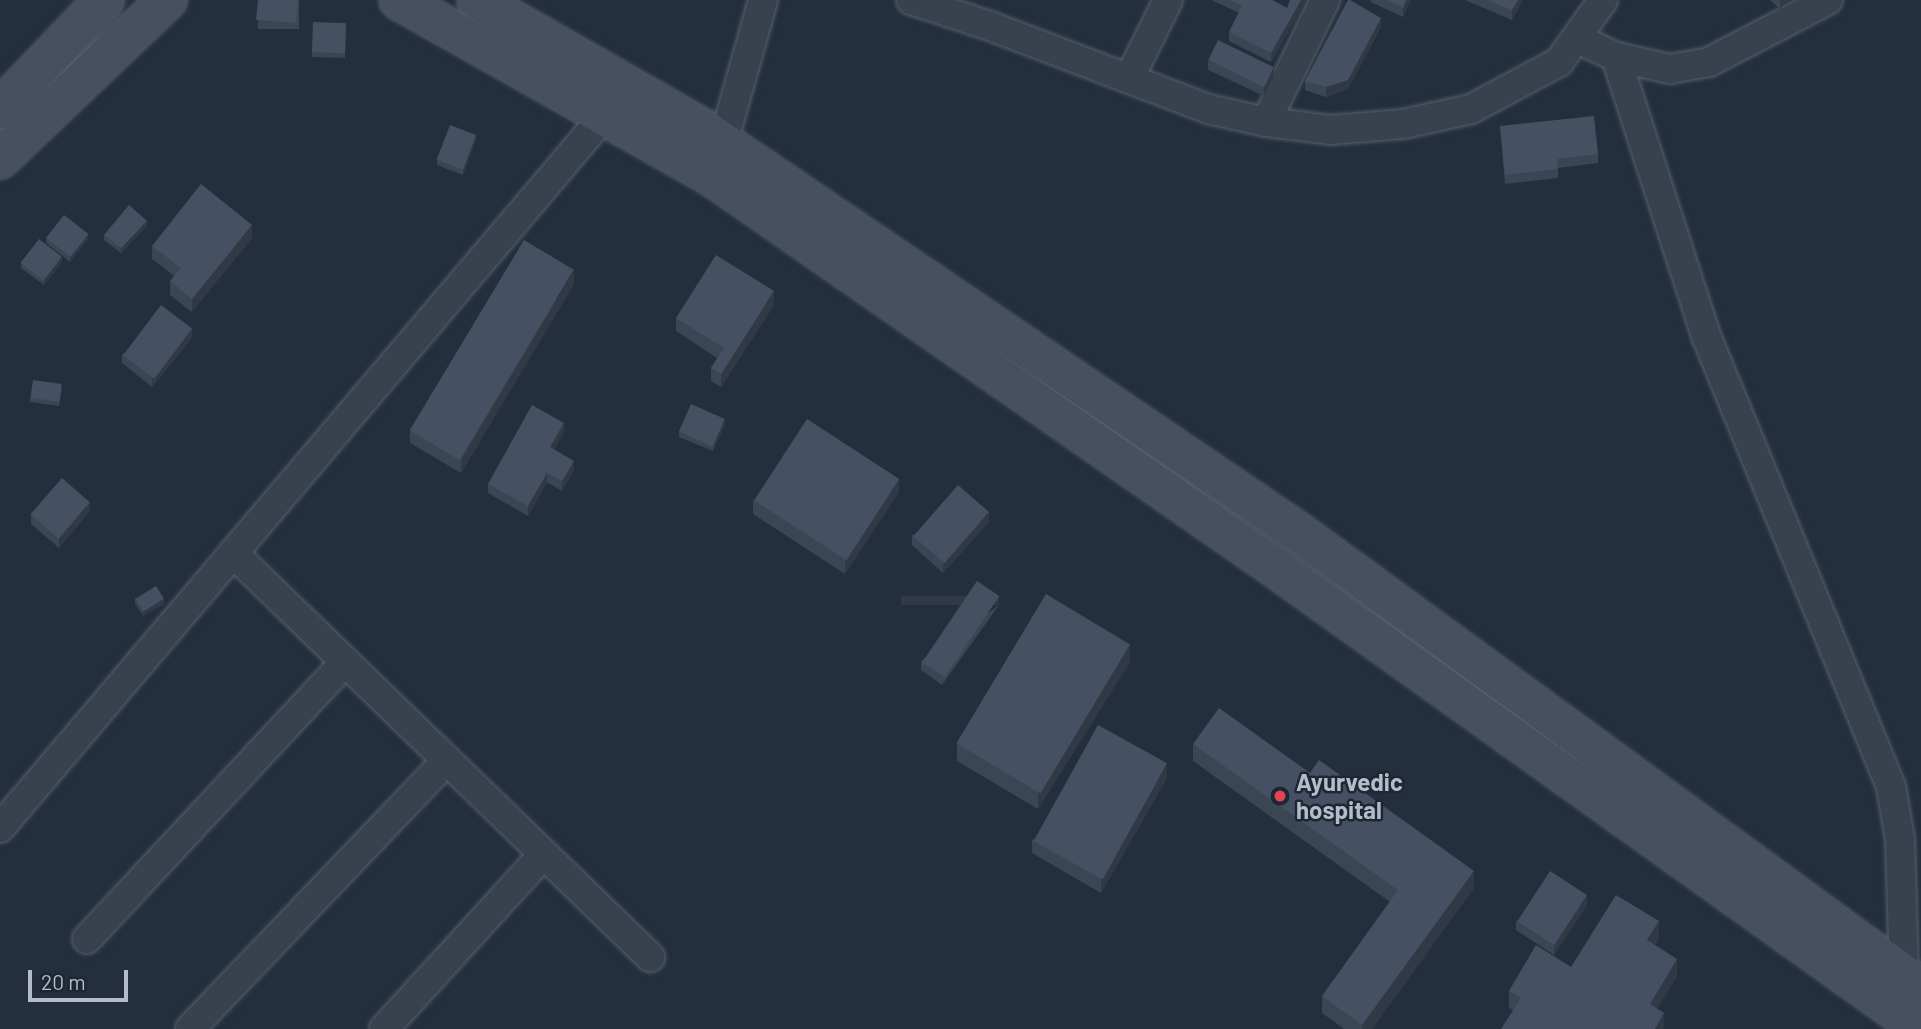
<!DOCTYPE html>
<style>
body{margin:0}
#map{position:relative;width:1921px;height:1029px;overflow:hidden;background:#242f3e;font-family:Barlow,sans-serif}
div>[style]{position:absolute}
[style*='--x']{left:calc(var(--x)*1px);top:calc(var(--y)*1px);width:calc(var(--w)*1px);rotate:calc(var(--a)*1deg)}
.roads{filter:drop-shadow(0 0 2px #565f6c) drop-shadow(0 0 2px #565f6c)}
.street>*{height:28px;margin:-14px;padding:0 14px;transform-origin:14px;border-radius:14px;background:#38414e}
.secondary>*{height:38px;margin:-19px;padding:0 19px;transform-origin:19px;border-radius:19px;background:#465061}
.wall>*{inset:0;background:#3b4654;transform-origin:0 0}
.shaded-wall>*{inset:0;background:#303945;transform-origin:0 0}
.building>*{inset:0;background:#455162;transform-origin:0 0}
.dots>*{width:19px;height:19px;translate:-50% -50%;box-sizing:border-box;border:4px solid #1d2633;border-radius:50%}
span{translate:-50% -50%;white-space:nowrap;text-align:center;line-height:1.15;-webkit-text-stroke:5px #1d2633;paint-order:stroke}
.poi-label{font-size:24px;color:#b4bcc9;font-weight:700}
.left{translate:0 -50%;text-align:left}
.scale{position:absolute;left:28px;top:970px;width:100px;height:32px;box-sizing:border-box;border:4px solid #b4bcc9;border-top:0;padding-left:9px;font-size:21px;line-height:24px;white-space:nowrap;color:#b4bcc9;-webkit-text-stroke:5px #1d2633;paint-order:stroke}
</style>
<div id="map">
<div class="roads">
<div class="street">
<i style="--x:911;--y:0;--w:83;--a:18.2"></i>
<i style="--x:990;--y:26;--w:233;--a:20.8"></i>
<i style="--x:1208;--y:109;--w:59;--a:12.6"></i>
<i style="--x:1266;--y:122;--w:65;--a:7"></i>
<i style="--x:1331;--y:130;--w:72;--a:-4.8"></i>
<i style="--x:1403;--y:124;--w:70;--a:-12.4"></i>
<i style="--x:1471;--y:109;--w:100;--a:-28.1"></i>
<i style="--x:1559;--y:62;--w:76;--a:-54.6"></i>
<i style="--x:1578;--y:39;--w:42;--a:25.3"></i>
<i style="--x:1616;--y:57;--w:55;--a:12.5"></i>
<i style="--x:1670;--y:69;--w:40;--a:-10"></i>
<i style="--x:1709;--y:62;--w:134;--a:-27.5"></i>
<i style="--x:1616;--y:57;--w:295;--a:72.1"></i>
<i style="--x:1707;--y:338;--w:485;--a:67.7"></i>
<i style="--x:1891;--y:787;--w:53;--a:80.2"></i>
<i style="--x:1900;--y:839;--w:136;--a:88.3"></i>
<i style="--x:1129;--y:79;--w:88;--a:-63.7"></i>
<i style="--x:1266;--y:122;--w:136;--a:-64.2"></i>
<i style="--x:719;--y:157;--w:163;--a:-74.3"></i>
<i style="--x:233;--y:553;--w:581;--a:44.09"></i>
<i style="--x:0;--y:828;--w:934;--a:-49.69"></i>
<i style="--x:87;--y:939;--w:379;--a:-47"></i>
<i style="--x:190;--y:1029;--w:372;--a:-46.3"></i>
<i style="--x:384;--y:1029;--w:237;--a:-47.6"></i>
</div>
<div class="secondary">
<i style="--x:399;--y:0;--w:360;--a:29.4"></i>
<i style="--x:713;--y:177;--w:682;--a:34.79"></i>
<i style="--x:1273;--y:566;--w:796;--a:35.55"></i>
<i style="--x:477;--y:0;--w:266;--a:29.7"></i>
<i style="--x:708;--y:132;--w:713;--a:34.14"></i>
<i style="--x:1298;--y:532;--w:771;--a:36.14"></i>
<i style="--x:0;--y:109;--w:151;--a:-46.3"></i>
<i style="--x:0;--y:159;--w:231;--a:-43.6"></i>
</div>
</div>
<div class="wall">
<i style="left:258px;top:0;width:41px;height:29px"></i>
<i style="clip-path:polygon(1211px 0,1272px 0,1287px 8px,1305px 0,1305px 2px,1271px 62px,1229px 41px,1229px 32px,1239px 13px)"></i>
<i style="clip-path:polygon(1371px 0,1411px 0,1403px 17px,1371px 2px)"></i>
<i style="clip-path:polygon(1465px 0,1523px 0,1512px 20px)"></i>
<i style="clip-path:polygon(1770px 0,1788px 0,1780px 9px)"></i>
<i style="clip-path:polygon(346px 23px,345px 58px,312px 57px,312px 52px)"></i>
<i style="clip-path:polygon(1381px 27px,1348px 89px,1326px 97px,1305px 90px,1305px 81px)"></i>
<i style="clip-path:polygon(1208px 60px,1274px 76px,1264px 96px,1208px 70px)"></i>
<i style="clip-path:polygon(1500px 126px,1598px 154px,1598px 163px,1558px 168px,1558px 178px,1505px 184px)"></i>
<i style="clip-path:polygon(476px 139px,463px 175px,437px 165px,437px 160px)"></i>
<i style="clip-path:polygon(147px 226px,121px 253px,104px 240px,104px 235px)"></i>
<i style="clip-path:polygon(46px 238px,88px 239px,70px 262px,46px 243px)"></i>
<i style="clip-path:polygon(252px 238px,192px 312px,170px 295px,170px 281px,174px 276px,152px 259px,152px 246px)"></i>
<i style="clip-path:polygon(62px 262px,44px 285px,21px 268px,21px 263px)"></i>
<i style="clip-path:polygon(574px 284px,461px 473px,410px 443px,410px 430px)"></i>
<i style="clip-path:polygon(774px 305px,721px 387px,711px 381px,711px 368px,717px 358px,676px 331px,676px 318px)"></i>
<i style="clip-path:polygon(192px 338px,152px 387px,122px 363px,122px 354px)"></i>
<i style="clip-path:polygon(62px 389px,59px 406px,30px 402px,30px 398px)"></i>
<i style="clip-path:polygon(725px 424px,713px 451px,679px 437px,679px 432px)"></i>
<i style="clip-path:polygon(564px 432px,554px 449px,574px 470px,562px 491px,547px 482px,528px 516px,488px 493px,488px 484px)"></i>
<i style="clip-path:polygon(899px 492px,845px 574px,753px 514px,753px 500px)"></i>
<i style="clip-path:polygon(90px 511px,59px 548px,31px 524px,31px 515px)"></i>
<i style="clip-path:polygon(989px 522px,943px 573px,912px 545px,912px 535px)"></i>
<i style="clip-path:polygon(135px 598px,164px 604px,143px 616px,135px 603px)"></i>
<i style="clip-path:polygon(999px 605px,942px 685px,921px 670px,921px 661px)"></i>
<i style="clip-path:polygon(1130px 662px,1038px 809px,957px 761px,957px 744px)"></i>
<i style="clip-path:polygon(1193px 744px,1474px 888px,1372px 1029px,1344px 1029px,1322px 1013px,1322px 996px,1390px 902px,1193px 761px)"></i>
<i style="clip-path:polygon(1167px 778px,1101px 893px,1032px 853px,1032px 840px)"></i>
<i style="clip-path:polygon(1587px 905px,1554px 955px,1516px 930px,1516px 921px)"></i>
<i style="clip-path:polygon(1659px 938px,1655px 945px,1677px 976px,1657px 1009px,1664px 1029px,1513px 1010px,1509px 1008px,1509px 991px,1571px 967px)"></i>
</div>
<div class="shaded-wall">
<i style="clip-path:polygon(1301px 0,1305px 0,1305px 2px,1271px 62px,1271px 53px)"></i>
<i style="clip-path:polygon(1406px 0,1411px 0,1403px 17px,1403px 8px)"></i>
<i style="clip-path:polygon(1518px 0,1523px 0,1512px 20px,1512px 10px)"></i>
<i style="clip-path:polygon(1780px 0,1788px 0,1780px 9px)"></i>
<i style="clip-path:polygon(1381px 18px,1381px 27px,1348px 89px,1326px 97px,1326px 87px)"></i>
<i style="clip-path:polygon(1274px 67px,1274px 76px,1264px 96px,1264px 87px)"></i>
<i style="clip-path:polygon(476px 135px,476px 139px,463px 175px,463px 170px)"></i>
<i style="clip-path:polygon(147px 221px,147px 226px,121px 253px,121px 248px)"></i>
<i style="clip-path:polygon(252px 225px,252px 238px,192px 312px,192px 299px)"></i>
<i style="clip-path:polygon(88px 234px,88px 239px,70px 262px,70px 257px)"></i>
<i style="clip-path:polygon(62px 257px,62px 262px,44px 285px,44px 280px)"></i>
<i style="clip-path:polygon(574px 270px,574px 284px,461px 473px,461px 460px)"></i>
<i style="clip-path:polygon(774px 291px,774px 305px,721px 387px,721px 374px)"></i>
<i style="clip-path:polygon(192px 328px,192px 338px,152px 387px,152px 378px)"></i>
<i style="clip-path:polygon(725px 419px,725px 424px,713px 451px,713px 446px)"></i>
<i style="clip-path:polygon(564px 423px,564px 432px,550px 457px,550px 447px)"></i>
<i style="clip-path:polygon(574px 461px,574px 470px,562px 491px,562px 481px)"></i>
<i style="clip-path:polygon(547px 473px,547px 482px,528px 516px,528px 506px)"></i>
<i style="clip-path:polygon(899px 479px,899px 492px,845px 574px,845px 561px)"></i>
<i style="clip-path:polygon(90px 502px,90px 511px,59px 548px,59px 539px)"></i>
<i style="clip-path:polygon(989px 512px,989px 522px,943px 573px,943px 564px)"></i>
<i style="left:999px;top:596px;width:9px;height:98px;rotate:90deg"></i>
<i style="clip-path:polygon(164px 599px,164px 604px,143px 616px,143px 611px)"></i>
<i style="clip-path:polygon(1130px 644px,1130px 662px,1038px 809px,1038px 792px)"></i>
<i style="clip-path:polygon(1167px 764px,1167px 778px,1101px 893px,1101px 879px)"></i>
<i style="clip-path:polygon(1474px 871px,1474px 888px,1372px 1029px,1362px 1029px,1362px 1025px)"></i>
<i style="clip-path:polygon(1587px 895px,1587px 905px,1554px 955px,1554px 945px)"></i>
<i style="clip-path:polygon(1659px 921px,1659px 938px,1647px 958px,1647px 940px)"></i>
<i style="clip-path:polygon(1677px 959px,1677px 976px,1650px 1022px,1650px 1004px)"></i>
<i style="clip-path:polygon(1664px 1013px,1664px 1029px,1655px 1029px)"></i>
</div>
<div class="building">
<i style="clip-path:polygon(258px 0,298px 0,296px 23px,256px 20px)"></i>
<i style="clip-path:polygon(1230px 0,1272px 0,1287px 8px,1290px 0,1301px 0,1271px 53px,1229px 32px,1242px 6px)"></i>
<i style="clip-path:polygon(1348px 0,1350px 0,1381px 18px,1348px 80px,1326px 87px,1305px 81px)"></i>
<i style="clip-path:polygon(1387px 0,1406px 0,1403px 8px)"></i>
<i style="clip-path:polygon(1488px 0,1518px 0,1512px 10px)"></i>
<i style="left:313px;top:22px;width:33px;height:30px;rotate:2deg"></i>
<i style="left:1218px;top:40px;width:62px;height:22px;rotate:26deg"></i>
<i style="clip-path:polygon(1594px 116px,1598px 154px,1557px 159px,1558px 169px,1505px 175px,1500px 126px)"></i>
<i style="left:450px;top:125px;width:28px;height:37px;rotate:21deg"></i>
<i style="clip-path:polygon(201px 184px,252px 225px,192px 299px,170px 281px,181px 268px,152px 246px)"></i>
<i style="clip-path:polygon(129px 205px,147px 221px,121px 248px,104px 235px)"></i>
<i style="left:64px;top:215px;width:31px;height:29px;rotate:38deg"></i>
<i style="left:39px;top:239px;width:29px;height:30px;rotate:38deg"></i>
<i style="left:524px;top:240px;width:58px;height:222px;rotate:31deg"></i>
<i style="clip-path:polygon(716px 255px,774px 291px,721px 374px,711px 368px,724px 348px,676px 318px)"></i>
<i style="left:161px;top:305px;width:39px;height:63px;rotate:37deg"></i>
<i style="left:33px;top:380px;width:29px;height:18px;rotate:8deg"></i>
<i style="left:691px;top:404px;width:37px;height:30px;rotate:24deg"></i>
<i style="clip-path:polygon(532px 405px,564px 423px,550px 447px,574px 461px,562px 481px,547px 473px,528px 506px,488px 484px)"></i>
<i style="left:807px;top:419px;width:110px;height:97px;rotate:33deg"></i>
<i style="left:62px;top:478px;width:37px;height:48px;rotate:41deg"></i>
<i style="left:958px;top:485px;width:41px;height:68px;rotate:41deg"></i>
<i style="left:977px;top:581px;width:27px;height:98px;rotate:34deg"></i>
<i style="left:156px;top:586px;width:15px;height:24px;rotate:58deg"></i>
<i style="left:1046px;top:594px;width:98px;height:174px;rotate:31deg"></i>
<i style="clip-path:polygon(1219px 708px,1310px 773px,1319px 760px,1474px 871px,1362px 1025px,1322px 996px,1398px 890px,1193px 744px)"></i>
<i style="left:1098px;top:725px;width:79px;height:133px;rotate:29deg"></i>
<i style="left:1550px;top:871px;width:44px;height:60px;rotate:33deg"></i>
<i style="clip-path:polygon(1616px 895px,1659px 921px,1647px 940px,1677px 959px,1650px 1004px,1664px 1013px,1655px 1029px,1501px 1029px,1521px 998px,1509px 991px,1536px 945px,1571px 967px)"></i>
</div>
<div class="dots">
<i style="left:1280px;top:796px;background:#e0444e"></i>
</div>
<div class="poi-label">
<span class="left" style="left:1296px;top:796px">Ayurvedic<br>hospital</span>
</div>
<div class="scale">20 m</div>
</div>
